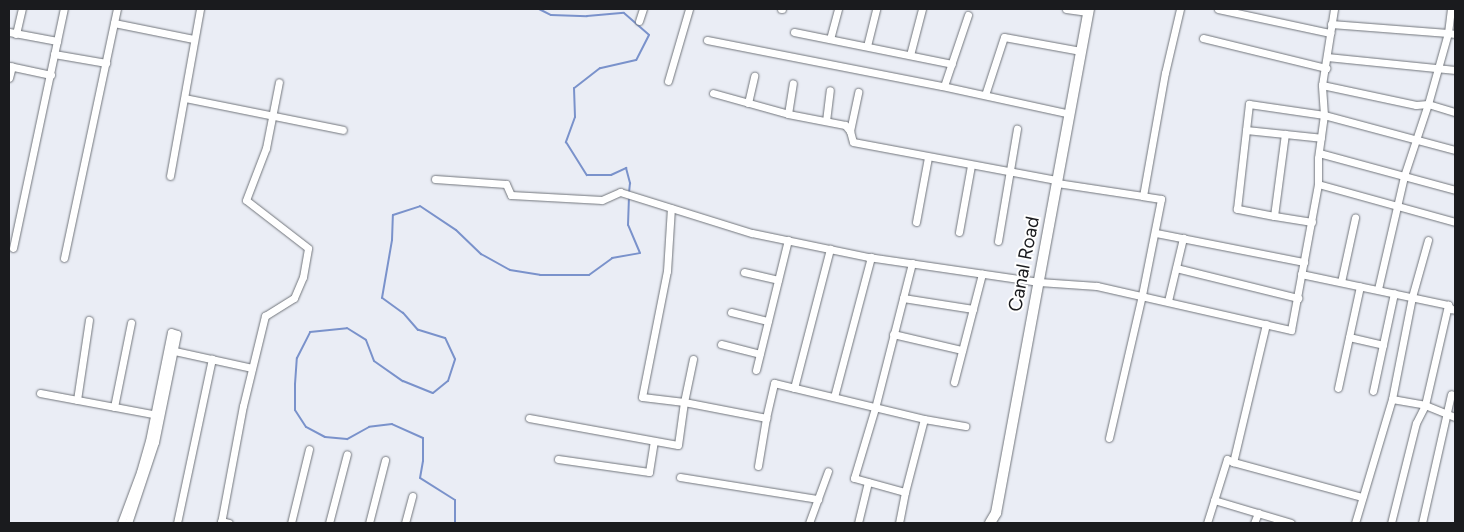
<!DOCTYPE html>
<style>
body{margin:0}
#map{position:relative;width:1464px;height:532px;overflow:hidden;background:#eaedf5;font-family:Figtree,sans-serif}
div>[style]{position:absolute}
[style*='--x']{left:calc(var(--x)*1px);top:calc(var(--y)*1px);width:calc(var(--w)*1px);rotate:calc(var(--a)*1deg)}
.stream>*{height:2px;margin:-1px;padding:0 1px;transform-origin:1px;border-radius:1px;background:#7a92cb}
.roads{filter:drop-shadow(0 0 1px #71757b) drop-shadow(0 0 1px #71757b)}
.street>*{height:7px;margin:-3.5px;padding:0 3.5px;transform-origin:3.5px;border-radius:3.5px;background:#fff}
.secondary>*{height:10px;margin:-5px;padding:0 5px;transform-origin:5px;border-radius:5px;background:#fff}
span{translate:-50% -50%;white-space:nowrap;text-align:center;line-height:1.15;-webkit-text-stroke:4px #fff;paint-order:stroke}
.street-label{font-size:19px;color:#1a1b1e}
.frame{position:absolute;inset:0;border:10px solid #1a1b1e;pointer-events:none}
</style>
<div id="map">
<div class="stream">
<i style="--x:539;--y:9;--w:13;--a:27"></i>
<i style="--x:551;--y:15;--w:36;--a:2"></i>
<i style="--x:587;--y:16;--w:37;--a:-5"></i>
<i style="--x:624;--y:13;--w:33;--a:41"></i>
<i style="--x:649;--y:35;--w:28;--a:117"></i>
<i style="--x:636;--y:60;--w:37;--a:167"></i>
<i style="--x:600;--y:68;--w:33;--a:142"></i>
<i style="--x:574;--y:88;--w:29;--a:88"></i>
<i style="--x:575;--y:117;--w:27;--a:110"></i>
<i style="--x:566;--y:142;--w:39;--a:58"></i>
<i style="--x:587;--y:175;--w:24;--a:0"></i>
<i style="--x:611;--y:175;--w:17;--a:-25"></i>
<i style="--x:626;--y:168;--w:16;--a:75"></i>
<i style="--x:630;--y:183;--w:10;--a:96"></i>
<i style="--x:455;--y:523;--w:23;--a:-90"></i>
<i style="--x:455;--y:500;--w:41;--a:-147.8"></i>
<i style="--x:420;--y:478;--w:17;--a:-80"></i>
<i style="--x:423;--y:461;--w:23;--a:-90"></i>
<i style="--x:423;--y:438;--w:34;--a:-156"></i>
<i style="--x:392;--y:424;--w:23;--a:173"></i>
<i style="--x:369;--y:427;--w:25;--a:151"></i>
<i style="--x:347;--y:439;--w:22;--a:-175"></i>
<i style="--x:325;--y:437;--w:21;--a:-152"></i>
<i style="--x:306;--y:427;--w:20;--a:-123"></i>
<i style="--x:295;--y:410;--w:26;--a:-90"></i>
<i style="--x:295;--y:384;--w:26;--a:-86"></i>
<i style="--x:297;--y:358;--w:29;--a:-63"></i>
<i style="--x:310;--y:332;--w:37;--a:-6"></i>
<i style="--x:347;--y:328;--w:22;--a:32"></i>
<i style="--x:366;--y:340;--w:22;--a:69"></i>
<i style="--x:374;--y:361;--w:35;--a:35"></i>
<i style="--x:403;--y:381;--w:32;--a:22"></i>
<i style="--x:433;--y:393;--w:19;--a:-39"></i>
<i style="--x:448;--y:381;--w:23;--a:-72"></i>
<i style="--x:455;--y:359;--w:23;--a:-115"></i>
<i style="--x:445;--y:338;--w:28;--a:-163"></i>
<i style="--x:418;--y:330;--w:23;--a:-131"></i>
<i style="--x:403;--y:313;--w:26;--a:-144"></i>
<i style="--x:382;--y:298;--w:59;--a:-80.2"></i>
<i style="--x:392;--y:240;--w:25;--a:-88"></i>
<i style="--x:393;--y:215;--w:28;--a:-18"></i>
<i style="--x:420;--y:206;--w:43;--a:33.7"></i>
<i style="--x:456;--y:230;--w:35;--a:44"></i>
<i style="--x:481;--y:254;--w:33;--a:29"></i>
<i style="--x:510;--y:270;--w:30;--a:9"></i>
<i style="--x:540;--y:275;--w:49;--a:0"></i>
<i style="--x:589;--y:275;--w:29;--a:-36"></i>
<i style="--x:612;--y:258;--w:28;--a:-10"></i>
<i style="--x:640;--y:253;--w:30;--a:-113"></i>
<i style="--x:628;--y:225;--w:27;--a:-88"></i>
</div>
<div class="roads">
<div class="street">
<i style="--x:781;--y:9;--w:1;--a:0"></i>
<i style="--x:1066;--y:9;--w:22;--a:8"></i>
<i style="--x:1218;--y:9;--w:115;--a:12.1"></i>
<i style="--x:639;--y:21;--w:13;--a:-72"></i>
<i style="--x:114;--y:23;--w:81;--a:11.4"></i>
<i style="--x:1331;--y:24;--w:117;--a:4.4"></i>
<i style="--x:1448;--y:33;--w:24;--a:-83"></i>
<i style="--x:9;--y:32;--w:49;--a:10.6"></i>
<i style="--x:794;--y:32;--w:161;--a:11.4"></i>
<i style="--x:16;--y:34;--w:26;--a:-77"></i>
<i style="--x:1203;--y:38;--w:127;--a:13.7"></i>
<i style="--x:830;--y:39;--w:31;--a:-75"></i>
<i style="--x:707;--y:40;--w:239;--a:11.1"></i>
<i style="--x:942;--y:86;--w:131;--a:12.3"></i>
<i style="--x:867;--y:46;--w:38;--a:-76"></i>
<i style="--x:54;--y:54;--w:53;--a:9.8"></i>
<i style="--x:910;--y:55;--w:48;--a:-75.4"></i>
<i style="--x:1327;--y:57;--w:129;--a:5.8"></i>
<i style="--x:9;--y:66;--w:43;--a:12.1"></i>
<i style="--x:9;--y:78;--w:12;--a:-76"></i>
<i style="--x:668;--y:81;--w:75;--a:-73.7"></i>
<i style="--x:1322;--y:85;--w:96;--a:12"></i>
<i style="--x:1416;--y:105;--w:12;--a:-5"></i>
<i style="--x:1428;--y:104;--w:28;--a:17"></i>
<i style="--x:944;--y:86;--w:75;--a:-71.3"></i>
<i style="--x:713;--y:93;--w:78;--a:15.6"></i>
<i style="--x:788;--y:114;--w:58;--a:10.9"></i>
<i style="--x:845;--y:125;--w:8;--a:50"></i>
<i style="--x:850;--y:131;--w:11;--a:75"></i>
<i style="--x:853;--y:142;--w:208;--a:10.6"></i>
<i style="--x:985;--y:95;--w:61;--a:-71.9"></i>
<i style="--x:1004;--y:37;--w:78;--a:10.3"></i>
<i style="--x:185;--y:98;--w:161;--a:11.4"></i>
<i style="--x:748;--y:103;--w:28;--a:-77"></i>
<i style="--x:788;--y:114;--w:31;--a:-81"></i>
<i style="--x:826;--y:121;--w:31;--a:-83"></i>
<i style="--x:1246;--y:130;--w:39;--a:6"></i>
<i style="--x:850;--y:131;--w:40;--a:-78"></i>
<i style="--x:1319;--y:153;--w:141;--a:15.2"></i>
<i style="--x:170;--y:176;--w:170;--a:-79.8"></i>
<i style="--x:435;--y:179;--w:71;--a:4"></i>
<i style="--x:506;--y:184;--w:12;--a:66"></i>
<i style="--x:511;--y:195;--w:91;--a:3.1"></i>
<i style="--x:602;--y:200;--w:20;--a:-24"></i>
<i style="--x:620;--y:192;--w:138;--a:17.3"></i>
<i style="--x:752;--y:233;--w:118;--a:11.7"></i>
<i style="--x:868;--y:257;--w:173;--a:8.3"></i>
<i style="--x:1039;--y:282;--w:58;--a:3.9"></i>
<i style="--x:1097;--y:286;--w:199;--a:12.8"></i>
<i style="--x:1291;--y:330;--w:148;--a:-79.5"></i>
<i style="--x:1318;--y:184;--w:26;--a:-90"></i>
<i style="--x:1318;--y:158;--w:43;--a:-82.1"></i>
<i style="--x:1324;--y:115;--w:30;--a:-94"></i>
<i style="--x:1322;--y:85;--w:77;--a:-81"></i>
<i style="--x:1057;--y:183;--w:87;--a:8.6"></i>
<i style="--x:1143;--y:196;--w:125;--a:-79.9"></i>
<i style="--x:1165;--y:73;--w:66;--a:-76.8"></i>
<i style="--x:1318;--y:184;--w:142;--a:15.5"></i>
<i style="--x:1274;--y:216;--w:38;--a:-169"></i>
<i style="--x:1237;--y:209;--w:106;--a:-83.5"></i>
<i style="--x:1249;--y:104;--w:76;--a:8.3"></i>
<i style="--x:1324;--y:115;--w:136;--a:15"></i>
<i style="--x:916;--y:222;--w:66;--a:-79.5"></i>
<i style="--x:1312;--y:222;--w:38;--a:-171"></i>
<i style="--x:1274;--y:216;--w:83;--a:-82.4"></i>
<i style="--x:1285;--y:134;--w:36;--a:6"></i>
<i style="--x:959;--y:232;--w:68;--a:-79.8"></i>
<i style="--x:1156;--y:233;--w:151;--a:11.1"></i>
<i style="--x:1428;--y:240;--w:59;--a:105.7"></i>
<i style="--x:1412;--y:297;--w:104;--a:101.1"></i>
<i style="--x:1392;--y:399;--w:34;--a:10"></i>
<i style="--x:1425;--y:405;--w:32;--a:22"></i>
<i style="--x:998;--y:241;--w:114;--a:-80.4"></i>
<i style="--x:13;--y:248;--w:244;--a:-78"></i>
<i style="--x:64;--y:258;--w:255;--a:-78"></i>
<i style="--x:912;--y:263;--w:150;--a:104.3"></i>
<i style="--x:875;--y:408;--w:73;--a:106.7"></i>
<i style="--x:854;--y:478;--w:53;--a:15.4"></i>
<i style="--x:905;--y:492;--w:75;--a:-75.4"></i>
<i style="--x:1176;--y:268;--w:126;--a:13.8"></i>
<i style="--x:744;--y:272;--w:35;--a:13"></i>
<i style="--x:1301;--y:274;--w:150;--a:11.9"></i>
<i style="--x:1448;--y:305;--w:5;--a:53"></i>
<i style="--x:1451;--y:309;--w:4;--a:14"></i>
<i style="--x:1341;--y:282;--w:66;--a:-77.7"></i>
<i style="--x:1378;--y:289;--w:116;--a:-77"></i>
<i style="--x:1404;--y:176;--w:76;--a:-71.6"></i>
<i style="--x:1428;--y:104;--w:74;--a:-74.3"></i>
<i style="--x:1448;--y:33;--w:7;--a:8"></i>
<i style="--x:903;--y:298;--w:71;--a:8.9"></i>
<i style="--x:1168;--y:301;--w:65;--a:-76.6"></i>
<i style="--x:731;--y:312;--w:38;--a:14"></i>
<i style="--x:1266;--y:324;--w:142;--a:103.4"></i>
<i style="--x:1233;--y:462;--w:134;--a:15.2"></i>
<i style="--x:893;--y:334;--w:71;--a:13.1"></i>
<i style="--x:1349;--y:337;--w:35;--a:13"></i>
<i style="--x:721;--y:344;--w:40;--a:14.4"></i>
<i style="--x:170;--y:350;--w:84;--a:12.4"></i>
<i style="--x:693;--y:359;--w:44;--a:101.8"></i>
<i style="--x:684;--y:402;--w:84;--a:11"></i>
<i style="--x:766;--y:418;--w:36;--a:-77"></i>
<i style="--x:774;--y:383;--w:154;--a:13.5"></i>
<i style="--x:924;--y:419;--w:42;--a:9.7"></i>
<i style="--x:756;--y:370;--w:134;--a:-76.2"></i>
<i style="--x:954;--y:382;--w:112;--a:-75.5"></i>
<i style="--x:794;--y:388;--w:144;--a:-75.5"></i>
<i style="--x:1338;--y:388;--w:104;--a:-77.8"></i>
<i style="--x:1373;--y:391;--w:100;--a:-77.9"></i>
<i style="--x:40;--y:393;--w:119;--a:10.6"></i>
<i style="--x:834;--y:397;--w:145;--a:-75.2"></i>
<i style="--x:77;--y:400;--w:81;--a:-81.5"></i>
<i style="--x:114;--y:407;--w:86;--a:-78.6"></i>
<i style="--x:529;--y:418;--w:151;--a:10.3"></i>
<i style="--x:678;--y:445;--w:43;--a:-82.1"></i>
<i style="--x:684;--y:402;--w:42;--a:-173.2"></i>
<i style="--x:642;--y:397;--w:128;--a:-78.8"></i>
<i style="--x:667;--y:271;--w:63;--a:-86.4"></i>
<i style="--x:1109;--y:438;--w:147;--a:-77"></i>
<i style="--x:1142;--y:295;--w:98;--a:-78.8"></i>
<i style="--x:1161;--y:199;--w:18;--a:-171"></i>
<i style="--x:558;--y:459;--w:92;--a:8.1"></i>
<i style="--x:649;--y:472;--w:31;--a:-81"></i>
<i style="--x:758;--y:466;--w:49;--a:-80.5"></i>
<i style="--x:680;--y:477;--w:140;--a:9.1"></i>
<i style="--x:1214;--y:500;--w:80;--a:16.6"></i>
<i style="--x:221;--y:521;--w:8;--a:14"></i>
<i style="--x:121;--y:523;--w:54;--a:-69.6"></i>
<i style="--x:140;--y:472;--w:32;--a:-74"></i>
<i style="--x:149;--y:441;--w:111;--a:-78.6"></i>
<i style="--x:171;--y:332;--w:6;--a:18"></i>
<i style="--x:177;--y:334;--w:110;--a:101.5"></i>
<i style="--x:155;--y:442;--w:85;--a:108.4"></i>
<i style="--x:177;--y:523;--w:168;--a:-78"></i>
<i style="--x:221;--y:523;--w:119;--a:-79.4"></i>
<i style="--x:243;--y:406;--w:93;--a:-76.3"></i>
<i style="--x:265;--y:316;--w:34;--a:-32"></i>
<i style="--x:294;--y:298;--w:23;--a:-67"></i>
<i style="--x:303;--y:277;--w:29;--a:-80"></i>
<i style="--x:308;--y:248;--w:78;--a:-142.3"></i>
<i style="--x:246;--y:200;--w:56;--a:-69"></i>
<i style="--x:266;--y:148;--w:67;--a:-78.9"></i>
<i style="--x:291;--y:523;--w:76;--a:-76.3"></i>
<i style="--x:329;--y:523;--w:71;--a:-75.4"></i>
<i style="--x:369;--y:523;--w:65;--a:-75.7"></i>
<i style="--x:405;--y:523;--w:28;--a:-75"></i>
<i style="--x:809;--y:523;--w:55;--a:-69.9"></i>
<i style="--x:858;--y:523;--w:42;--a:-76.3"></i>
<i style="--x:899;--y:523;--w:32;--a:-79"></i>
<i style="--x:1207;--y:523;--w:67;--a:-72.6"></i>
<i style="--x:1227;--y:459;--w:7;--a:27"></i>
<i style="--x:1254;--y:523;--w:11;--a:-68"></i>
<i style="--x:1355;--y:523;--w:129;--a:-73.4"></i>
<i style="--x:1391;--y:523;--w:103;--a:-76"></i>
<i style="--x:1416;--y:423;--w:20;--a:-63"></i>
<i style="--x:1425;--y:405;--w:103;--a:-77"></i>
<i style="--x:1422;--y:523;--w:132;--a:-77.3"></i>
</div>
<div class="secondary">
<i style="--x:990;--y:523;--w:12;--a:-59"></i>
<i style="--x:996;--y:513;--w:513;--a:-79.55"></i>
</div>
</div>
<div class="street-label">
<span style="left:1024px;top:264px;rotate:-79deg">Canal Road</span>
</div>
<div class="frame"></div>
</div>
